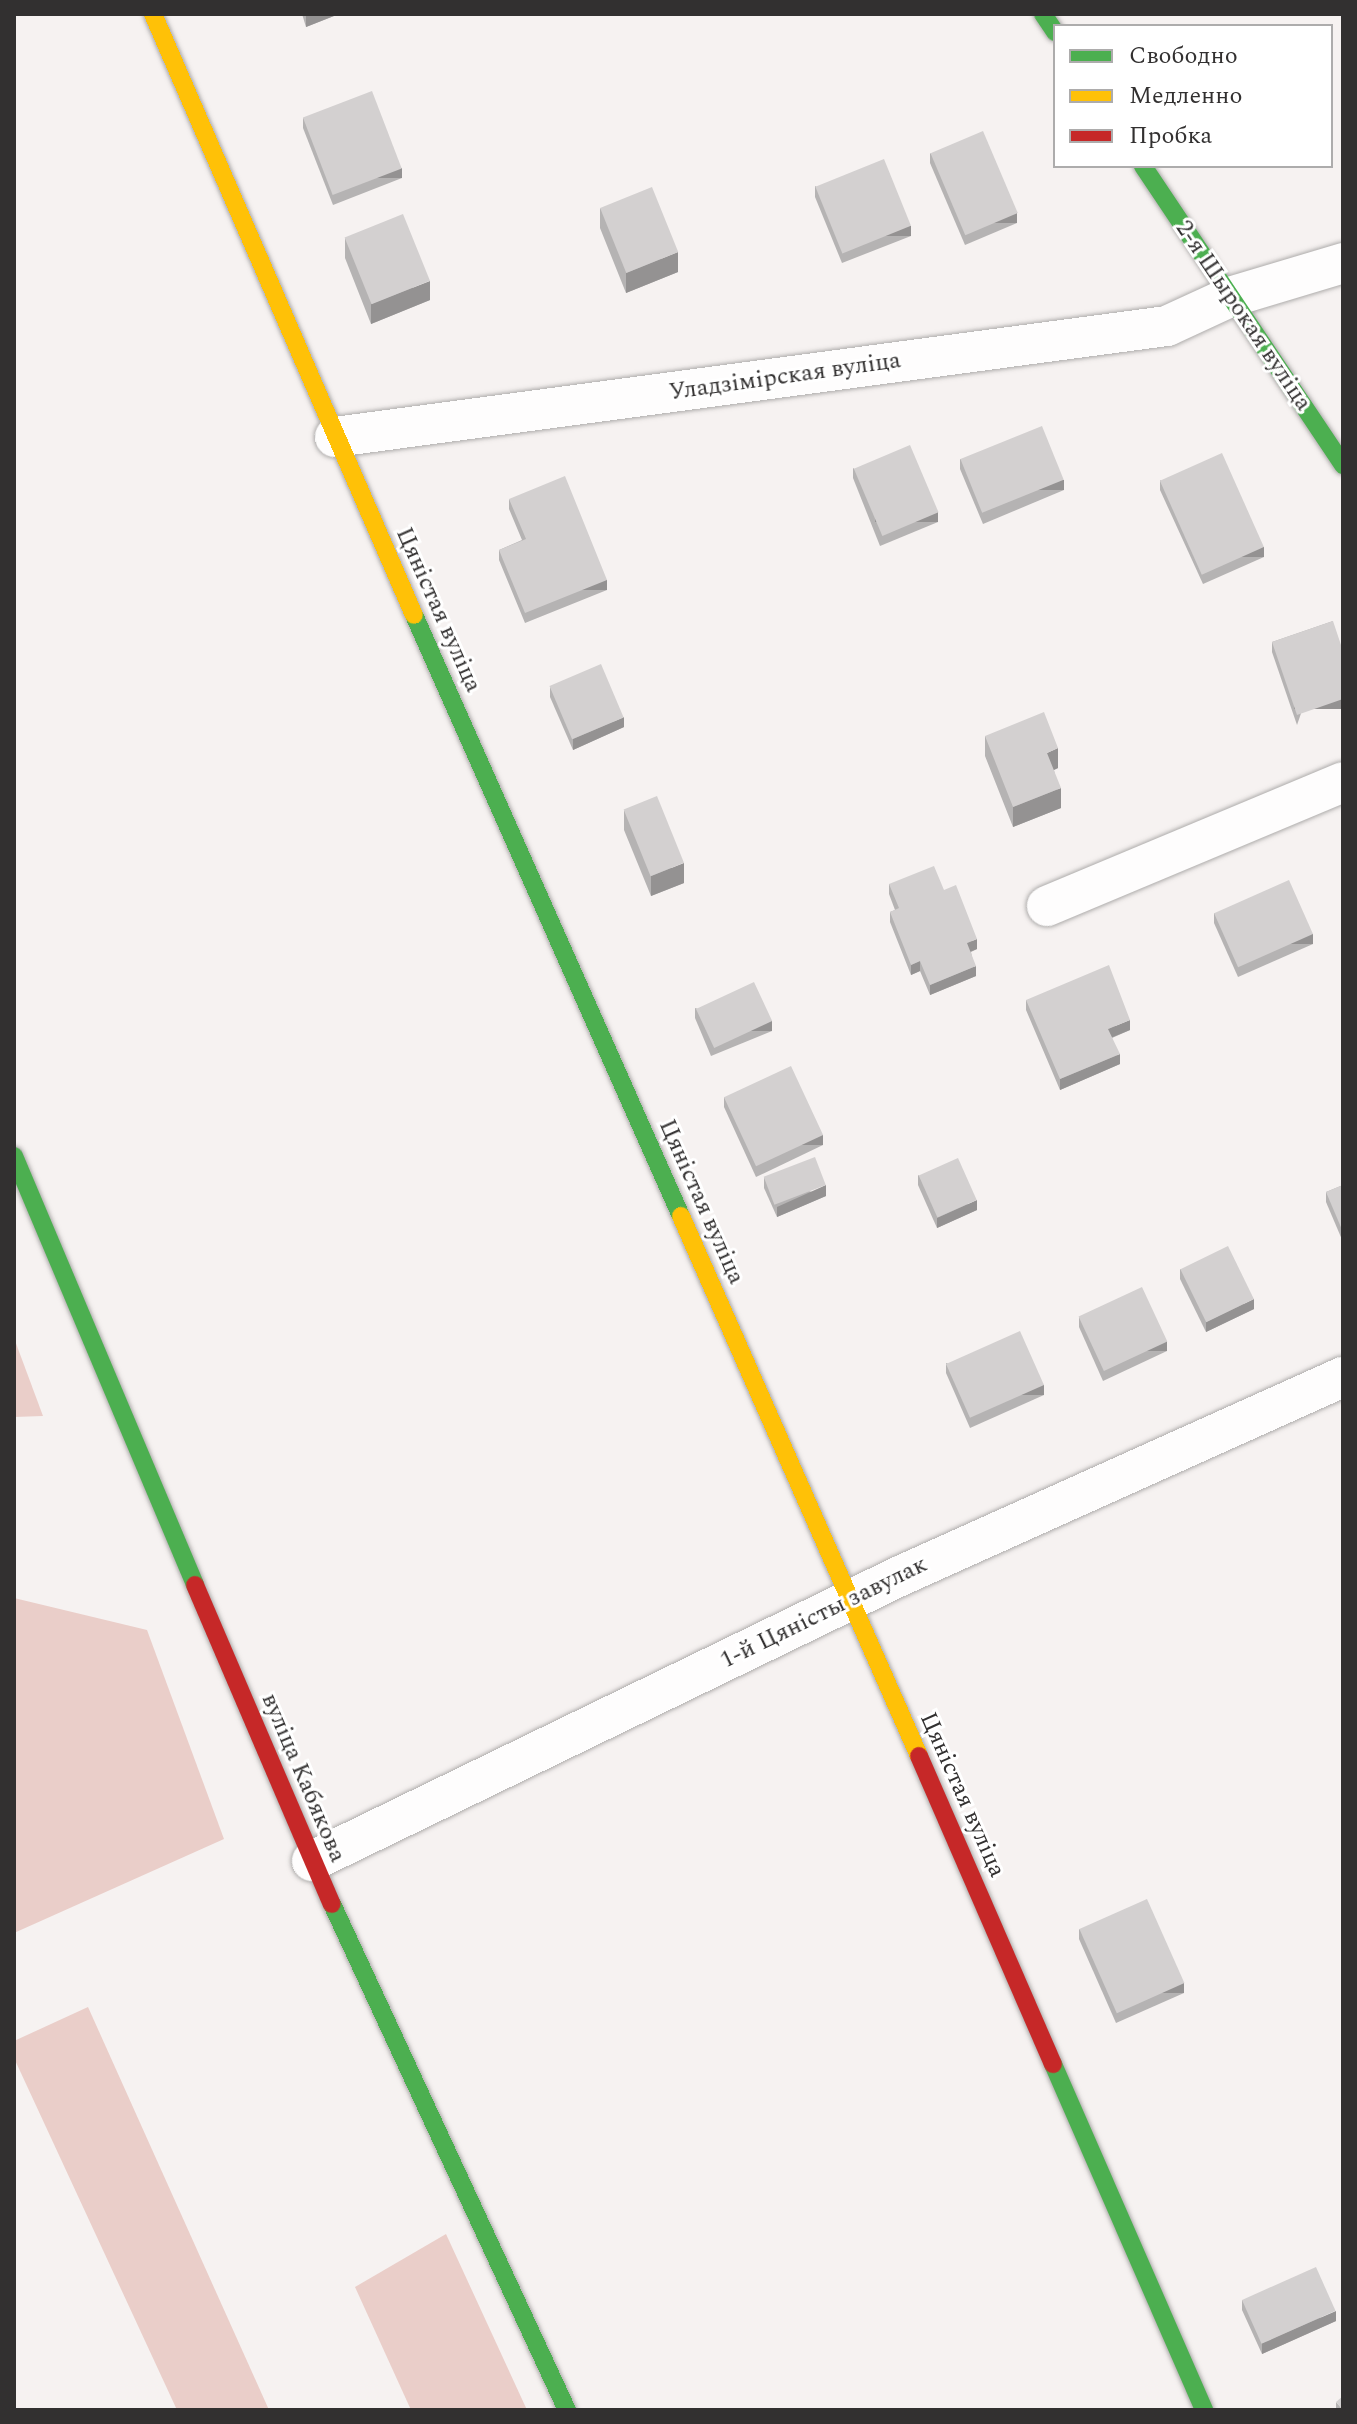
<!DOCTYPE html>
<meta charset="utf-8">
<style>
body{margin:0}
#map{position:relative;width:1357px;height:2424px;overflow:hidden;background:#f6f2f1;font-family:Spectral,serif}
div>[style]{position:absolute}
[style*='--x']{left:calc(var(--x)*1px);top:calc(var(--y)*1px);width:calc(var(--w)*1px);rotate:calc(var(--a)*1deg)}
.forest>*{inset:0;background:#eacec9}
.roads{filter:drop-shadow(0 0 2px #aeacab) drop-shadow(0 0 2px #aeacab)}
.street>*{height:40px;margin:-20px;padding:0 20px;transform-origin:20px;border-radius:20px;background:#fefdfd}
.fast>*{height:18px;margin:-9px;padding:0 9px;transform-origin:9px;border-radius:9px;background:#4caf50}
.slow>*{height:18px;margin:-9px;padding:0 9px;transform-origin:9px;border-radius:9px;background:#ffc107}
.jam>*{height:18px;margin:-9px;padding:0 9px;transform-origin:9px;border-radius:9px;background:#c62828}
.wall>*{inset:0;background:#b5b3b3}
.shaded-wall>*{inset:0;background:#949292;transform-origin:0 0}
.building>*{inset:0;background:#d3d0d0;transform-origin:0 0}
span{translate:-50% -50%;white-space:nowrap;text-align:center;line-height:1.15;-webkit-text-stroke:6px #fff;paint-order:stroke}
.street-label{font-size:24px;color:#323030}
.frame{position:absolute;inset:0;border:16px solid #323030;pointer-events:none}
.legend{position:absolute;left:1053px;top:24px;width:280px;height:144px;box-sizing:border-box;background:#fff;border:2px solid #adacac;margin:0;padding:10px 14px;list-style:none;font-size:24px;color:#323030}
.legend li{display:flex;align-items:center;gap:16px;height:40px}
.legend b{width:40px;border:2px solid #adacac}
</style>
<div id="map">
<div class="forest">
<i style="clip-path:polygon(14px 1338px,43px 1416px,14px 1417px)"></i>
<i style="clip-path:polygon(14px 1598px,147px 1630px,224px 1839px,14px 1933px)"></i>
<i style="clip-path:polygon(88px 2007px,269px 2410px,177px 2410px,14px 2058px,14px 2041px)"></i>
<i style="clip-path:polygon(446px 2234px,527px 2410px,411px 2410px,355px 2287px)"></i>
</div>
<div class="roads">
<div class="street">
<i style="--x:335;--y:437;--w:839;--a:-7.6"></i>
<i style="--x:1167;--y:326;--w:69;--a:-24.7"></i>
<i style="--x:1230;--y:297;--w:118;--a:-16.7"></i>
<i style="--x:1047;--y:906;--w:321;--a:-22.7"></i>
<i style="--x:312;--y:1861;--w:653;--a:-25.86"></i>
<i style="--x:900;--y:1576;--w:486;--a:-24.2"></i>
</div>
<div class="fast">
<i style="--x:1043;--y:14;--w:22;--a:56"></i>
<i style="--x:1143;--y:166;--w:360;--a:56.2"></i>
<i style="--x:414;--y:615;--w:658;--a:66.05"></i>
<i style="--x:14;--y:1156;--w:466;--a:67.1"></i>
<i style="--x:332;--y:1904;--w:558;--a:65.09"></i>
<i style="--x:1053;--y:2064;--w:378;--a:66.4"></i>
</div>
<div class="slow">
<i style="--x:153;--y:14;--w:655;--a:66.53"></i>
<i style="--x:681;--y:1216;--w:590;--a:66.21"></i>
</div>
<div class="jam">
<i style="--x:195;--y:1585;--w:347;--a:66.8"></i>
<i style="--x:919;--y:1756;--w:336;--a:66.5"></i>
</div>
</div>
<div class="wall">
<i style="clip-path:polygon(302px 14px,339px 14px,306px 27px)"></i>
<i style="clip-path:polygon(303px 118px,402px 178px,333px 205px,303px 128px)"></i>
<i style="clip-path:polygon(930px 153px,1017px 223px,965px 245px,930px 163px)"></i>
<i style="clip-path:polygon(815px 186px,911px 236px,842px 263px,815px 197px)"></i>
<i style="clip-path:polygon(600px 208px,678px 272px,626px 293px,600px 228px)"></i>
<i style="clip-path:polygon(345px 238px,430px 300px,371px 324px,345px 258px)"></i>
<i style="clip-path:polygon(960px 459px,1064px 490px,983px 524px,960px 469px)"></i>
<i style="clip-path:polygon(853px 468px,938px 522px,880px 546px,853px 478px)"></i>
<i style="clip-path:polygon(1160px 480px,1264px 557px,1203px 584px,1160px 490px)"></i>
<i style="clip-path:polygon(509px 499px,607px 590px,525px 623px,499px 560px,499px 550px,522px 540px,509px 509px)"></i>
<i style="clip-path:polygon(1333px 621px,1297px 725px,1272px 652px,1272px 642px)"></i>
<i style="clip-path:polygon(550px 687px,624px 727px,573px 750px,550px 697px)"></i>
<i style="clip-path:polygon(985px 736px,1058px 768px,1054px 770px,1061px 808px,1013px 827px,985px 756px)"></i>
<i style="clip-path:polygon(624px 810px,684px 883px,651px 896px,624px 830px)"></i>
<i style="clip-path:polygon(889px 884px,944px 890px,977px 949px,971px 952px,976px 976px,930px 995px,920px 971px,911px 975px,890px 922px,890px 912px,895px 910px,889px 894px)"></i>
<i style="clip-path:polygon(1214px 913px,1313px 944px,1238px 977px,1214px 923px)"></i>
<i style="clip-path:polygon(1026px 1000px,1130px 1030px,1112px 1038px,1120px 1064px,1060px 1090px,1026px 1010px)"></i>
<i style="clip-path:polygon(695px 1008px,772px 1031px,711px 1056px,695px 1018px)"></i>
<i style="clip-path:polygon(724px 1097px,823px 1145px,756px 1177px,724px 1107px)"></i>
<i style="clip-path:polygon(918px 1175px,977px 1210px,937px 1228px,918px 1185px)"></i>
<i style="clip-path:polygon(764px 1178px,826px 1196px,777px 1217px,764px 1188px)"></i>
<i style="clip-path:polygon(1343px 1185px,1343px 1242px,1326px 1202px,1326px 1192px)"></i>
<i style="clip-path:polygon(1180px 1269px,1254px 1309px,1206px 1332px,1180px 1279px)"></i>
<i style="clip-path:polygon(1079px 1317px,1167px 1351px,1103px 1381px,1079px 1327px)"></i>
<i style="clip-path:polygon(946px 1363px,1044px 1395px,970px 1428px,946px 1373px)"></i>
<i style="clip-path:polygon(1079px 1929px,1184px 1993px,1116px 2023px,1079px 1939px)"></i>
<i style="clip-path:polygon(1242px 2300px,1336px 2321px,1262px 2354px,1242px 2310px)"></i>
<i style="clip-path:polygon(1336px 2402px,1343px 2410px,1336px 2410px)"></i>
</div>
<div class="shaded-wall">
<i style="clip-path:polygon(313px 14px,339px 14px,306px 27px,306px 16px)"></i>
<i style="left:402px;top:168px;width:10px;height:74px;rotate:90deg"></i>
<i style="left:1017px;top:213px;width:10px;height:56px;rotate:90deg"></i>
<i style="left:911px;top:226px;width:10px;height:74px;rotate:90deg"></i>
<i style="clip-path:polygon(678px 252px,678px 272px,626px 293px,626px 273px)"></i>
<i style="clip-path:polygon(430px 281px,430px 300px,371px 324px,371px 304px)"></i>
<i style="left:1064px;top:480px;width:10px;height:88px;rotate:90deg"></i>
<i style="left:938px;top:512px;width:10px;height:63px;rotate:90deg"></i>
<i style="left:1264px;top:547px;width:10px;height:67px;rotate:90deg"></i>
<i style="left:607px;top:580px;width:10px;height:88px;rotate:90deg"></i>
<i style="left:1343px;top:699px;width:10px;height:49px;rotate:90deg"></i>
<i style="clip-path:polygon(624px 717px,624px 727px,573px 750px,573px 739px)"></i>
<i style="clip-path:polygon(1058px 748px,1058px 768px,1047px 773px,1047px 753px)"></i>
<i style="clip-path:polygon(1061px 788px,1061px 808px,1013px 827px,1013px 807px)"></i>
<i style="clip-path:polygon(684px 863px,684px 883px,651px 896px,651px 876px)"></i>
<i style="left:1313px;top:934px;width:10px;height:82px;rotate:90deg"></i>
<i style="clip-path:polygon(977px 939px,977px 949px,967px 953px,967px 943px)"></i>
<i style="clip-path:polygon(920px 961px,920px 971px,911px 975px,911px 965px)"></i>
<i style="clip-path:polygon(976px 966px,976px 976px,930px 995px,930px 985px)"></i>
<i style="clip-path:polygon(1130px 1020px,1130px 1030px,1108px 1039px,1108px 1029px)"></i>
<i style="left:772px;top:1021px;width:10px;height:66px;rotate:90deg"></i>
<i style="clip-path:polygon(1120px 1054px,1120px 1064px,1060px 1090px,1060px 1079px)"></i>
<i style="left:823px;top:1135px;width:10px;height:74px;rotate:90deg"></i>
<i style="clip-path:polygon(826px 1185px,826px 1196px,777px 1217px,777px 1207px)"></i>
<i style="clip-path:polygon(977px 1200px,977px 1210px,937px 1228px,937px 1218px)"></i>
<i style="clip-path:polygon(1254px 1299px,1254px 1309px,1206px 1332px,1206px 1322px)"></i>
<i style="left:1167px;top:1341px;width:10px;height:71px;rotate:90deg"></i>
<i style="left:1044px;top:1385px;width:10px;height:81px;rotate:90deg"></i>
<i style="left:1184px;top:1983px;width:10px;height:74px;rotate:90deg"></i>
<i style="clip-path:polygon(1336px 2311px,1336px 2321px,1262px 2354px,1262px 2343px)"></i>
</div>
<div class="building">
<i style="left:372px;top:91px;width:83px;height:74px;rotate:69deg"></i>
<i style="left:983px;top:131px;width:89px;height:57px;rotate:67deg"></i>
<i style="left:884px;top:159px;width:72px;height:74px;rotate:68deg"></i>
<i style="left:652px;top:187px;width:70px;height:56px;rotate:68deg"></i>
<i style="left:403px;top:214px;width:72px;height:63px;rotate:68deg"></i>
<i style="left:1042px;top:426px;width:58px;height:88px;rotate:68deg"></i>
<i style="left:910px;top:445px;width:73px;height:61px;rotate:67deg"></i>
<i style="left:1222px;top:453px;width:103px;height:68px;rotate:66deg"></i>
<i style="clip-path:polygon(565px 476px,607px 580px,525px 613px,499px 550px,526px 539px,509px 499px)"></i>
<i style="clip-path:polygon(1333px 621px,1343px 651px,1343px 699px,1297px 715px,1272px 642px)"></i>
<i style="left:601px;top:664px;width:58px;height:56px;rotate:67deg"></i>
<i style="clip-path:polygon(1044px 712px,1058px 748px,1047px 753px,1061px 788px,1013px 807px,985px 736px)"></i>
<i style="left:657px;top:796px;width:72px;height:36px;rotate:68deg"></i>
<i style="clip-path:polygon(934px 866px,944px 890px,956px 885px,977px 939px,967px 943px,976px 966px,930px 985px,920px 961px,911px 965px,890px 912px,899px 908px,889px 884px)"></i>
<i style="left:1289px;top:880px;width:59px;height:82px;rotate:66deg"></i>
<i style="clip-path:polygon(1109px 965px,1130px 1020px,1108px 1029px,1120px 1054px,1060px 1079px,1026px 1000px)"></i>
<i style="left:754px;top:982px;width:43px;height:64px;rotate:65deg"></i>
<i style="left:791px;top:1066px;width:76px;height:74px;rotate:65deg"></i>
<i style="left:815px;top:1157px;width:30px;height:55px;rotate:69deg"></i>
<i style="left:958px;top:1158px;width:46px;height:43px;rotate:66deg"></i>
<i style="clip-path:polygon(1343px 1185px,1343px 1232px,1326px 1192px)"></i>
<i style="left:1228px;top:1246px;width:59px;height:53px;rotate:64deg"></i>
<i style="left:1142px;top:1287px;width:60px;height:70px;rotate:65deg"></i>
<i style="left:1020px;top:1331px;width:59px;height:81px;rotate:66deg"></i>
<i style="left:1147px;top:1899px;width:92px;height:74px;rotate:66deg"></i>
<i style="left:1316px;top:2267px;width:48px;height:81px;rotate:66deg"></i>
<i style="clip-path:polygon(1343px 2396px,1343px 2410px,1336px 2402px)"></i>
</div>
<div class="street-label">
<span style="left:1243px;top:316px;rotate:56deg">2-я Шырокая вуліца</span>
<span style="left:785px;top:377px;rotate:-8deg">Уладзімірская вуліца</span>
<span style="left:438px;top:610px;rotate:66deg">Цяністая вуліца</span>
<span style="left:701px;top:1202px;rotate:66deg">Цяністая вуліца</span>
<span style="left:824px;top:1613px;rotate:-26deg">1-й Цяністы завулак</span>
<span style="left:303px;top:1778px;rotate:67deg">вуліца Кабякова</span>
<span style="left:962px;top:1795px;rotate:66deg">Цяністая вуліца</span>
</div>
<div class="frame"></div>
<ul class="legend">
<li><b style="height:10px;background:#4caf50"></b>Свободно</li>
<li><b style="height:10px;background:#ffc107"></b>Медленно</li>
<li><b style="height:10px;background:#c62828"></b>Пробка</li>
</ul>
</div>
